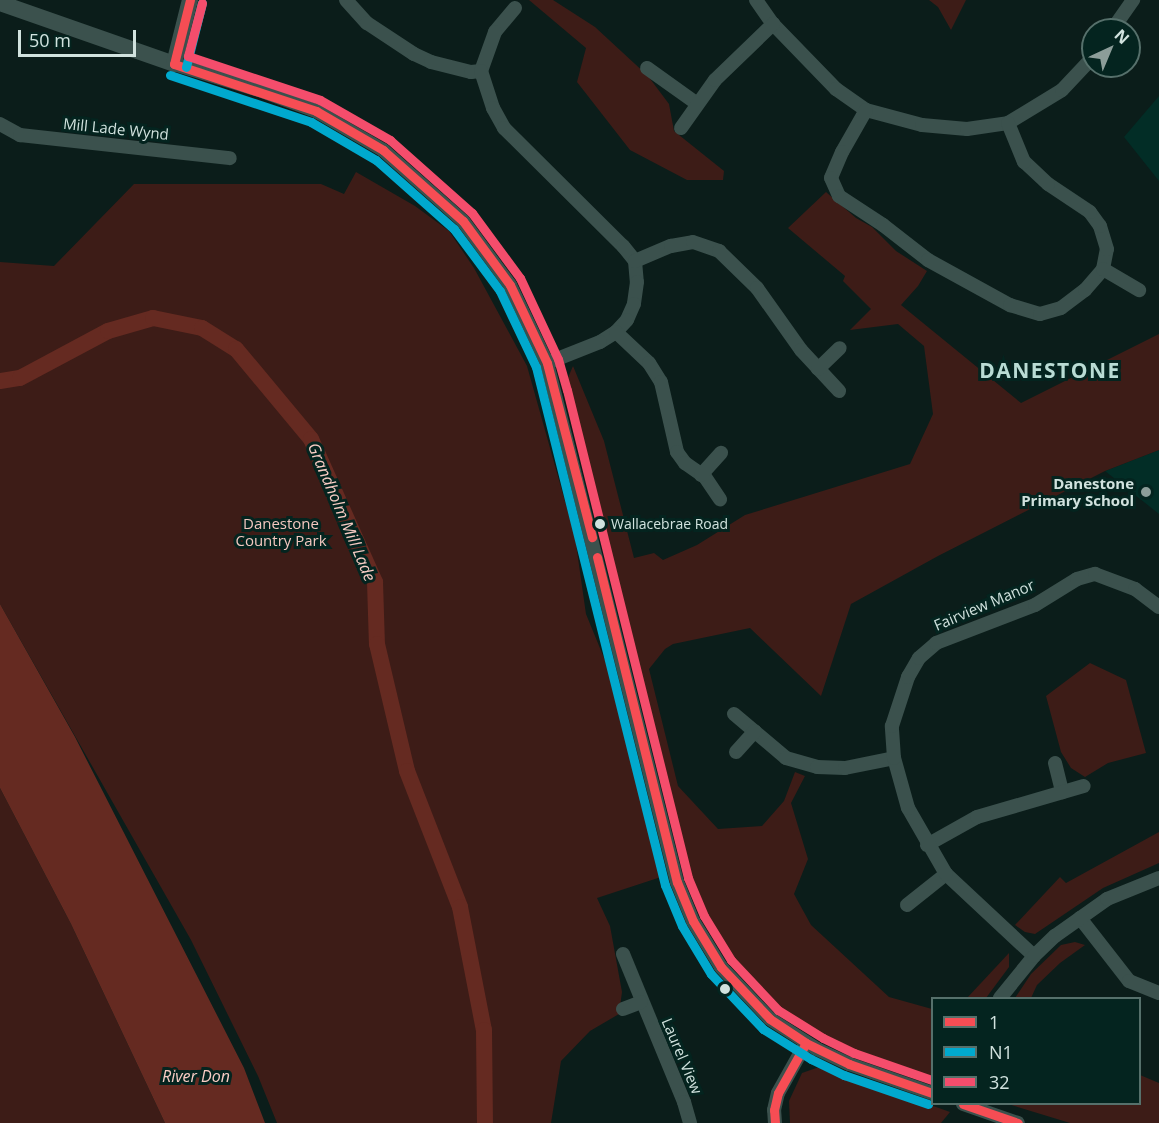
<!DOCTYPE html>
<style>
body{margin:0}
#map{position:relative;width:1159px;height:1123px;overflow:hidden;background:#0b1d1a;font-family:"Open Sans",sans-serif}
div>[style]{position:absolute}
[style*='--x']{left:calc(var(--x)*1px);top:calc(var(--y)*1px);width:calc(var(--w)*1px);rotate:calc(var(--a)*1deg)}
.built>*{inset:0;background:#022d26}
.green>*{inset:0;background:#3d1c17}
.water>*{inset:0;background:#652a21}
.canal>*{height:16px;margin:-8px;padding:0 8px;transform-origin:8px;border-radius:8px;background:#652a21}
.minor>*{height:14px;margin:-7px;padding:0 7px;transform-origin:7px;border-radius:7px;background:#3b514d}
.tertiary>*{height:16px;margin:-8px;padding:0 8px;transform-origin:8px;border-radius:8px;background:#3b514d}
.bus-1>*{height:9px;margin:-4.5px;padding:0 4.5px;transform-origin:4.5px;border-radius:4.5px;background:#f64d54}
.bus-2>*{height:9px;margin:-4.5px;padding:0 4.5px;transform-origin:4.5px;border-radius:4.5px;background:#00a9ce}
.bus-3>*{height:9px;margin:-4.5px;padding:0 4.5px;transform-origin:4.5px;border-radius:4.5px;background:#f44d6c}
.dots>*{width:16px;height:16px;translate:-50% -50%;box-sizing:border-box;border:3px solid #04241f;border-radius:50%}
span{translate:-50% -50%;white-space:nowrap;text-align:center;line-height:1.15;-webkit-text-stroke:6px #04241f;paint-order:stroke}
.bus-label{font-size:14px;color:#d1e2de}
.left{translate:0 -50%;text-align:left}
.street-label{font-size:15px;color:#d1e2de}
.poi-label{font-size:15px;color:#d1e2de;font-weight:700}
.right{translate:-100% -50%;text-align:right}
.park-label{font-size:15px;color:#f3c7bf}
.water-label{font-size:16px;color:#f8ccc4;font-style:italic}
.district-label{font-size:21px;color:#b9dcd4;font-weight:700;letter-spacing:1.5px}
.legend{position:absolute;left:931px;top:997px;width:210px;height:108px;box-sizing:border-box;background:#04241f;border:2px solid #56706b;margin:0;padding:8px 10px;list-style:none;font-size:18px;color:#d1e2de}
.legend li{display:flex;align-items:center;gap:12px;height:30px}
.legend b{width:30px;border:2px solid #56706b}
.north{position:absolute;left:1081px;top:18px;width:60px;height:60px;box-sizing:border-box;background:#04241f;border:2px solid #56706b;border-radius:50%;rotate:44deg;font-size:16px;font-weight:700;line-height:24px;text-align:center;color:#d1e2de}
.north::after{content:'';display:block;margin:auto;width:21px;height:27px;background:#8c9d99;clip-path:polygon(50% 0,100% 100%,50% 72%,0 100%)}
.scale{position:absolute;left:18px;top:30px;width:118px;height:27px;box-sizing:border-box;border:3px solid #d1e2de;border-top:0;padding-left:8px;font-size:18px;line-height:21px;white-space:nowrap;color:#d1e2de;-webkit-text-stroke:4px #04241f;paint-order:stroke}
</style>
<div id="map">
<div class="built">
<i style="clip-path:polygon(1159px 96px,1159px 181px,1124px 137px)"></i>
<i style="clip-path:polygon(1159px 450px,1159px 514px,1105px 471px)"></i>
</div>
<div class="green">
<i style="clip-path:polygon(529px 0,553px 0,595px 27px,648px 76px,669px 104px,674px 131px,724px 171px,723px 180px,687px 180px,630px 150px,577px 82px,586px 48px)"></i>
<i style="clip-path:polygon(929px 0,966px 0,951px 30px,938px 7px)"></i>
<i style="clip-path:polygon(356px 172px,415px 206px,449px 231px,474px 268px,527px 366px,575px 537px,586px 614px,613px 680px,661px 877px,597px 898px,610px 926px,622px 992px,619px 1014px,590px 1031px,561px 1061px,551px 1123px,277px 1123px,258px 1076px,191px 940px,0 604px,0 262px,54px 266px,134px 184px,321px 184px,344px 194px)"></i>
<i style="clip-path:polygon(826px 192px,856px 218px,872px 227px,896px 251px,927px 271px,918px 286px,901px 305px,1021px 403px,1159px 334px,1159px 450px,1105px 471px,938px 556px,851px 604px,821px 696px,750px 628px,673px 644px,665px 649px,649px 669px,678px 786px,718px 829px,762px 826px,784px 801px,795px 772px,805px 776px,791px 803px,808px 859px,794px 894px,811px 925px,889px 997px,932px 1009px,932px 1079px,852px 1053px,812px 1032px,777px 1007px,737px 966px,709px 921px,687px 869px,567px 380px,573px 366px,604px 441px,634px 558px,654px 553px,663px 560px,697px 545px,745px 515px,910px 464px,933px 414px,924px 346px,898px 324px,850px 330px,871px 309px,843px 281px,845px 276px,788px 228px)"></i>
<i style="clip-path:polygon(1090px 663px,1126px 680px,1146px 753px,1108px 763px,1085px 777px,1071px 768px,1061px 752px,1046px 696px)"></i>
<i style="clip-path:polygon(0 788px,71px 924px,165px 1123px,0 1123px)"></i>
<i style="clip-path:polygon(1159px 832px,1159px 863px,1103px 888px,1035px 934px,1025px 932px,1015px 925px,1060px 877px,1066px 883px)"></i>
<i style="clip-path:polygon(1075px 942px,1085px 945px,1060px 963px,1037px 985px,1031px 998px,1015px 998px,1031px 974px,1061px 945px)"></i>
<i style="clip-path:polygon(1009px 953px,1009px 967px,986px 998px,967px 998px)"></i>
<i style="clip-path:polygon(822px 1066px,950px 1112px,941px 1123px,790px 1123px,789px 1101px,802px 1073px)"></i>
<i style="clip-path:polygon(1140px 1075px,1159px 1083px,1159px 1123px,1070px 1123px,1008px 1104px,1140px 1104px)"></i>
</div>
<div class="water">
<i style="clip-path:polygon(0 604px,75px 737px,147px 878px,244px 1068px,265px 1123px,165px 1123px,71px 924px,0 788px)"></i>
</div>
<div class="canal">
<i style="--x:0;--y:381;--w:20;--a:-9"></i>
<i style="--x:20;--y:378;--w:100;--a:-28.1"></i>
<i style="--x:108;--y:331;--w:47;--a:-16.1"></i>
<i style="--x:153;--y:318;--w:50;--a:11.5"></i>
<i style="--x:202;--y:328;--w:40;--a:32"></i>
<i style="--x:236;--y:349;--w:117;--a:50.2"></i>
<i style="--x:311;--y:439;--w:157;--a:65.9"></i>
<i style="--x:375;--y:582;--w:62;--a:88.2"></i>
<i style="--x:377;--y:644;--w:130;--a:76.7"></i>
<i style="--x:407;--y:771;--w:146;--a:68.7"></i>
<i style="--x:460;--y:907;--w:125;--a:79"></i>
<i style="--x:484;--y:1030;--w:93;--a:89.4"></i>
</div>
<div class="minor">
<i style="--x:346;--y:0;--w:31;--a:48"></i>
<i style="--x:367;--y:23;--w:56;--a:33.4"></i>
<i style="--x:414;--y:54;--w:19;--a:25"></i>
<i style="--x:431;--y:62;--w:41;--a:14"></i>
<i style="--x:471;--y:72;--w:10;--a:-6"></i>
<i style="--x:756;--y:0;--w:29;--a:55"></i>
<i style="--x:773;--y:24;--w:91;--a:45.9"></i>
<i style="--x:836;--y:89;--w:37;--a:35"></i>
<i style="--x:866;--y:110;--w:58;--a:15"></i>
<i style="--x:922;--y:125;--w:45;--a:5.1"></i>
<i style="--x:967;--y:129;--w:41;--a:-8.3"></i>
<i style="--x:1008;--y:123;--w:63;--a:-31.4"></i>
<i style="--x:1062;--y:90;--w:45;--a:-46.8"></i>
<i style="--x:515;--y:8;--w:31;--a:130"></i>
<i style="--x:495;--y:32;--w:41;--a:109.7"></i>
<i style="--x:481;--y:71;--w:39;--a:72"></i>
<i style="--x:493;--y:108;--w:23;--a:61"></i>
<i style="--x:504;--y:128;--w:168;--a:44.8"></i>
<i style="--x:623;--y:246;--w:19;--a:51"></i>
<i style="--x:635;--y:261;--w:21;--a:85"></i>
<i style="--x:637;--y:282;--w:22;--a:98"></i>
<i style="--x:634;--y:304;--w:17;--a:114"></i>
<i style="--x:627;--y:320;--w:16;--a:133"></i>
<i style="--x:616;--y:332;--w:19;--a:148"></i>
<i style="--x:600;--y:342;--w:57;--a:158.4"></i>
<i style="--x:1112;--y:30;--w:37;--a:-55"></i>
<i style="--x:174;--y:64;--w:89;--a:17"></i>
<i style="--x:259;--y:90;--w:61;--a:20.2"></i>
<i style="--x:316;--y:111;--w:78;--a:30.2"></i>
<i style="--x:383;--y:150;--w:107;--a:41.6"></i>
<i style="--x:463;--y:221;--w:79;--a:53.7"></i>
<i style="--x:510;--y:285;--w:86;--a:64.6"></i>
<i style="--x:547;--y:363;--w:535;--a:75.94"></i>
<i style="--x:677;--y:882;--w:42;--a:67.7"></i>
<i style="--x:693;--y:921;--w:54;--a:58.7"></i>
<i style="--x:721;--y:967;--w:71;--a:46.7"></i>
<i style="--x:770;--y:1019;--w:56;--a:32.6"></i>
<i style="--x:817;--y:1049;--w:35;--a:25"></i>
<i style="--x:849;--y:1064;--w:88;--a:19.3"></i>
<i style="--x:647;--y:68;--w:60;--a:35.5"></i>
<i style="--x:866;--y:110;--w:48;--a:119.7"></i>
<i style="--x:842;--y:152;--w:28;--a:113"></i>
<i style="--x:831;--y:178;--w:20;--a:66"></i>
<i style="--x:839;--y:196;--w:53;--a:33.4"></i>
<i style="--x:883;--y:225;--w:57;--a:37.9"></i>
<i style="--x:928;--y:260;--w:94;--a:28.8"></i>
<i style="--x:1010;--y:305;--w:31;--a:17"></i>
<i style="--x:1040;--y:314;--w:22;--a:-16"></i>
<i style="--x:1061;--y:308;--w:30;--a:-37"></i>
<i style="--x:1085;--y:290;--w:28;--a:-49"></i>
<i style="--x:1103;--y:269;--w:20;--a:-79"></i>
<i style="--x:1107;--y:249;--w:24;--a:-107"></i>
<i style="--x:1100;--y:226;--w:17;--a:-126"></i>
<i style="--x:1090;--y:212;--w:50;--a:-146.3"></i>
<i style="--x:1048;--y:184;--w:33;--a:-137"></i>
<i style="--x:1024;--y:162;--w:42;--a:-112.3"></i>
<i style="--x:0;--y:124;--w:23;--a:29"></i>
<i style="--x:20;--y:135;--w:211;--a:6.3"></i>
<i style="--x:681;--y:128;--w:59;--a:-54.7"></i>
<i style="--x:715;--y:80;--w:81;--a:-44"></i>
<i style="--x:635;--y:261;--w:39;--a:-23"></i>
<i style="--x:671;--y:246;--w:22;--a:-10"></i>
<i style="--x:693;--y:242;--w:28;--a:19"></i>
<i style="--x:719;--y:251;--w:53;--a:44.2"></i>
<i style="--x:757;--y:288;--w:76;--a:54.6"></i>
<i style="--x:801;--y:350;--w:56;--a:47.2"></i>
<i style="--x:1103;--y:269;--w:42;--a:30.3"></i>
<i style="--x:616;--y:332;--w:45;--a:43.2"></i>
<i style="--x:649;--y:363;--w:22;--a:58"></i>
<i style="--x:661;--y:382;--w:72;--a:77.1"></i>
<i style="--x:677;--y:452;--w:14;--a:54"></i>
<i style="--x:685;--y:463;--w:24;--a:35"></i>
<i style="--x:705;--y:477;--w:27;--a:56"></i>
<i style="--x:818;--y:369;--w:30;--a:-44"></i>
<i style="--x:701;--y:475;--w:30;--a:-48"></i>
<i style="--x:734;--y:714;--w:68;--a:40.2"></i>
<i style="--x:786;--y:758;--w:32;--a:16"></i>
<i style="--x:817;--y:767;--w:28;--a:2"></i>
<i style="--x:845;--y:768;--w:50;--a:-11.5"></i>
<i style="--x:736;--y:752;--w:28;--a:-48"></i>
<i style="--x:1055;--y:763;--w:30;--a:76"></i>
<i style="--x:927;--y:845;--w:57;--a:-29.2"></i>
<i style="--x:977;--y:817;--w:111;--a:-16.2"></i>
<i style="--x:907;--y:905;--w:50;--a:-38.5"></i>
<i style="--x:1080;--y:918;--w:80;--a:52.1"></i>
<i style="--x:1129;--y:981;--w:32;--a:22"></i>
<i style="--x:623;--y:954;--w:160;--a:67.6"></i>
<i style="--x:684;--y:1102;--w:22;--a:74"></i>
<i style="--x:1034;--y:956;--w:120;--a:-137"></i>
<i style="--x:946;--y:874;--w:76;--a:-119.9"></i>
<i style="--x:908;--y:808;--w:52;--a:-105.6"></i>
<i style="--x:894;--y:758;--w:32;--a:-94"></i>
<i style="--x:892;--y:726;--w:52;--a:-71.9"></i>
<i style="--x:908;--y:677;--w:22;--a:-60"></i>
<i style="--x:919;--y:658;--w:23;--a:-41"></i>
<i style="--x:936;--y:643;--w:106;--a:-21"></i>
<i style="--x:1035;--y:605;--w:49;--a:-31.8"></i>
<i style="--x:1077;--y:579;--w:19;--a:-16"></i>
<i style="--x:1095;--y:574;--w:43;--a:20.6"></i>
<i style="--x:1135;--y:589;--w:30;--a:37"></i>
<i style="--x:1000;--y:998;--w:54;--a:-51"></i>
<i style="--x:1034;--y:956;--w:29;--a:-44"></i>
<i style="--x:1055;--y:936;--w:64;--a:-35.4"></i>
<i style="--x:1107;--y:899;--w:56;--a:-22"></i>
<i style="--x:623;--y:1009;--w:19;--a:-21"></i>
<i style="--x:963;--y:1104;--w:58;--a:19.1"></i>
<i style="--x:775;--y:1123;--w:13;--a:-94"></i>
<i style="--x:774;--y:1110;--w:17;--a:-77"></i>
<i style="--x:778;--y:1093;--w:57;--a:-60.8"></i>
</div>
<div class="tertiary">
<i style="--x:0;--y:3;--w:184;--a:19.3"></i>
<i style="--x:174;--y:64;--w:66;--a:-76"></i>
</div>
<div class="bus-1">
<i style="--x:174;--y:64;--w:150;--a:18.3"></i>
<i style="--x:316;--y:111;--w:78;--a:30.2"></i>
<i style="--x:383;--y:150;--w:107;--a:41.6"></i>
<i style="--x:463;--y:221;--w:79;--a:53.7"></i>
<i style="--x:510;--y:285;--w:86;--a:64.6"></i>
<i style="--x:547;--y:363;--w:180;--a:75.5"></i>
<i style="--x:174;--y:64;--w:66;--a:-76"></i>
<i style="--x:597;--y:557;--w:335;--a:76.2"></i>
<i style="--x:677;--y:882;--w:42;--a:67.7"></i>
<i style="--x:693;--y:921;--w:54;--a:58.7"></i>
<i style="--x:721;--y:967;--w:71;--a:46.7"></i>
<i style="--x:770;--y:1019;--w:43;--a:33.7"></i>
<i style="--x:806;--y:1043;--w:48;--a:26"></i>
<i style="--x:849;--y:1064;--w:88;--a:19.3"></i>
<i style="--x:963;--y:1104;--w:58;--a:19.1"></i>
<i style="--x:775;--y:1123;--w:13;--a:-94"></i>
<i style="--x:774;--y:1110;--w:17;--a:-77"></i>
<i style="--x:778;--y:1093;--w:57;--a:-60.8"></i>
</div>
<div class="bus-2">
<i style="--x:186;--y:67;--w:66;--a:-76"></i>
<i style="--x:170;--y:75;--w:149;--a:18.4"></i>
<i style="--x:311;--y:122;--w:75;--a:30.3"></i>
<i style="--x:376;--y:160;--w:104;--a:41.5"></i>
<i style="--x:454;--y:229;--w:77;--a:53.4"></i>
<i style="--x:500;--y:291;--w:84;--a:64.7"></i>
<i style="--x:536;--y:367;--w:534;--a:76.02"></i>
<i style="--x:665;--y:885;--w:44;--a:67.5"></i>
<i style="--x:682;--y:926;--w:56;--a:58.9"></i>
<i style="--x:711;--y:974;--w:76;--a:46.6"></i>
<i style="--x:763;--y:1029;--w:57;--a:32"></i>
<i style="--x:811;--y:1059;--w:37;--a:26"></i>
<i style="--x:844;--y:1075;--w:89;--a:19"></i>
</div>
<div class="bus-3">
<i style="--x:202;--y:3;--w:55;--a:104.8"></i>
<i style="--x:188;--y:56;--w:139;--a:18.4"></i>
<i style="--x:320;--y:100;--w:81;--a:29.7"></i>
<i style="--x:390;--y:140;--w:110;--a:41.7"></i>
<i style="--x:472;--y:213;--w:81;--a:53.6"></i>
<i style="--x:520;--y:278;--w:89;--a:64.9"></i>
<i style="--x:558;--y:359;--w:32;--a:74"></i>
<i style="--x:567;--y:390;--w:503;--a:76.07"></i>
<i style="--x:688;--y:878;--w:41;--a:67.2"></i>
<i style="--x:704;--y:916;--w:52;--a:58.5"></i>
<i style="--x:731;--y:960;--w:69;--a:46.8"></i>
<i style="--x:778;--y:1010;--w:53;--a:31.9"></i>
<i style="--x:823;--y:1038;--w:34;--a:26"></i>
<i style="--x:854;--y:1053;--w:83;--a:19.1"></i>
</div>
<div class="dots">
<i style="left:1146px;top:492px;background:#8c9d99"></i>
<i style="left:600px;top:524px;background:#d1e2de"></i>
<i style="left:725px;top:989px;background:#d1e2de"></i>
</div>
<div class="bus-label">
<span class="left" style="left:611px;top:524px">Wallacebrae Road</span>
</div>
<div class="street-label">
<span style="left:116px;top:129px;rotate:6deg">Mill Lade Wynd</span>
<span style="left:984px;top:605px;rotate:-23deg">Fairview Manor</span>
<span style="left:682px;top:1056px;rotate:67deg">Laurel View</span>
</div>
<div class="poi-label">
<span class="right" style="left:1134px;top:492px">Danestone<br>Primary School</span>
</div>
<div class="park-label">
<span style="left:281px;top:532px">Danestone<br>Country Park</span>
</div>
<div class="water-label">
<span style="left:342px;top:512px;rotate:67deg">Grandholm Mill Lade</span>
<span style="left:196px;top:1076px">River Don</span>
</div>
<div class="district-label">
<span style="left:1050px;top:370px">DANESTONE</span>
</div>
<ul class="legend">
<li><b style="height:8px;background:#f64d54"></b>1</li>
<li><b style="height:8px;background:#00a9ce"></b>N1</li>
<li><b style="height:8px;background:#f44d6c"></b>32</li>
</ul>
<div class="north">N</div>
<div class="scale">50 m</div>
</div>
